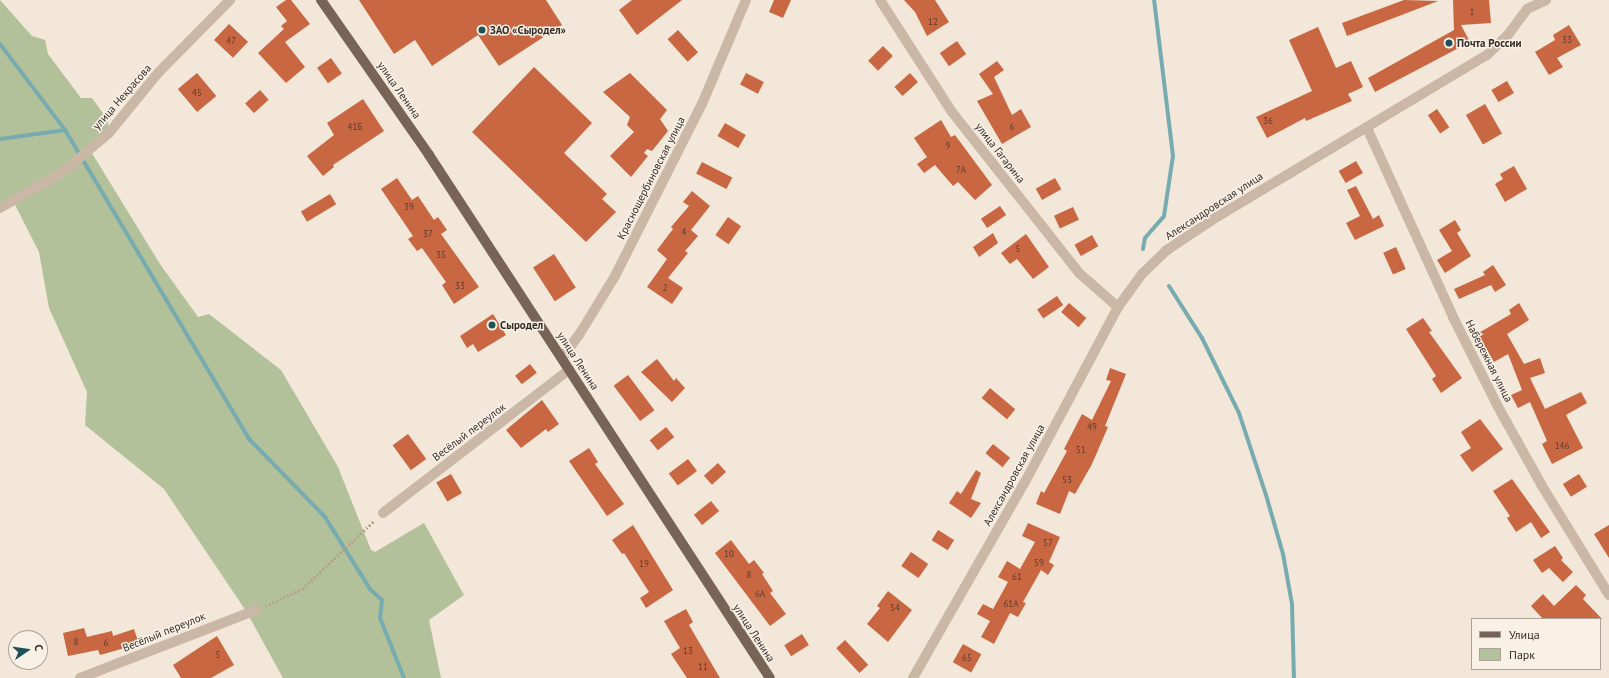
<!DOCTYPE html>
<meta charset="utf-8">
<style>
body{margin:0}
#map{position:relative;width:1609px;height:678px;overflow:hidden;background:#f2e7d9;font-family:"PT Sans",sans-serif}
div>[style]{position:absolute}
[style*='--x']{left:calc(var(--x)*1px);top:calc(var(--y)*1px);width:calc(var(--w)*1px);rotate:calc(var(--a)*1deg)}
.green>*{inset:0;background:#b2c199}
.stream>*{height:4px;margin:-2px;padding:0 2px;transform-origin:2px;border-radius:2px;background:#78abaf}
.building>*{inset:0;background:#c86742;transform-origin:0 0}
.path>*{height:2.5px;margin-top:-1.25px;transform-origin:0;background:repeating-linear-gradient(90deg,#b6a190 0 2px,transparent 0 4px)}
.minor>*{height:10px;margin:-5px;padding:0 5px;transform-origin:5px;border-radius:5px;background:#cab7a5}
.primary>*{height:10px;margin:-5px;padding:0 5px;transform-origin:5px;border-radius:5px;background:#786357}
.dots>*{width:11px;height:11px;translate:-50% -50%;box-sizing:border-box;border:2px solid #f9f1e6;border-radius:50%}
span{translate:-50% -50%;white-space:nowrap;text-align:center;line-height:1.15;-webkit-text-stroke:3px #f9f1e6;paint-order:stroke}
.number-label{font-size:9px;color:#5a3b2e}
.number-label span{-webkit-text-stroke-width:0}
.poi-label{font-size:11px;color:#362c27;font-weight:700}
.left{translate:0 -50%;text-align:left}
.street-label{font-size:11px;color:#362c27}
.legend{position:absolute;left:1471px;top:618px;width:130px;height:52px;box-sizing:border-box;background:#f9f1e6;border:1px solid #aba29a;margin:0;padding:5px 7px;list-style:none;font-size:12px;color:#362c27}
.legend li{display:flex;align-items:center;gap:8px;height:20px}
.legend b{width:20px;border:1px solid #aba29a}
.north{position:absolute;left:8px;top:630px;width:40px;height:40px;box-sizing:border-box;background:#f9f1e6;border:1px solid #aba29a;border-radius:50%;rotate:77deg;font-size:11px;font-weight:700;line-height:16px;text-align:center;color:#362c27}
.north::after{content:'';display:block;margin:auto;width:14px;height:18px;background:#1c5157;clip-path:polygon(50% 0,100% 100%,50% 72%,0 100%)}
</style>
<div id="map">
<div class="green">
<i style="clip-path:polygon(0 0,32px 36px,45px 40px,48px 54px,81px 98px,92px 98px,108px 120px,109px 133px,90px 150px,160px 264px,198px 317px,209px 314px,281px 370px,338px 467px,371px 550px,375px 552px,424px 523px,464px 595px,429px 620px,441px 678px,283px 678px,246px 611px,164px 489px,85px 425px,87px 392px,49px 308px,39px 252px,13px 201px,0 208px)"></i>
</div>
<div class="stream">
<i style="--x:0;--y:44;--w:108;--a:52.9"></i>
<i style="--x:65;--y:130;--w:360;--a:59.2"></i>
<i style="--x:249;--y:439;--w:109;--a:45.7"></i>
<i style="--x:325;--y:517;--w:85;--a:58"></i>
<i style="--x:370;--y:589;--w:16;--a:43"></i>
<i style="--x:382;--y:600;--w:18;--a:96"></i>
<i style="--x:380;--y:618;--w:65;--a:68.2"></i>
<i style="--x:0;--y:139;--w:66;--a:-7.9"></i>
<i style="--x:1143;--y:249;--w:11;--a:-80"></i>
<i style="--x:1145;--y:238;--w:29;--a:-49"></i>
<i style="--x:1164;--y:216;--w:61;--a:-81.5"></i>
<i style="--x:1173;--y:156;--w:157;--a:-96.9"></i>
<i style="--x:1169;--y:286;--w:62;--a:57.6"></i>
<i style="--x:1202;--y:338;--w:84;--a:63.7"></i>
<i style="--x:1239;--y:413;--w:86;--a:71.8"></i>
<i style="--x:1266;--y:495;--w:61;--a:73.9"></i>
<i style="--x:1283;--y:554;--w:51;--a:79.8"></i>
<i style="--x:1292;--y:604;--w:74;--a:88.5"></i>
</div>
<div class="building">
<i style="clip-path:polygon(286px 0,291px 0,310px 24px,285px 42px,305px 67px,286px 83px,258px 53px,284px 29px,281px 26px,287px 21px,276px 7px)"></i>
<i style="clip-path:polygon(359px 0,546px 0,562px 25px,499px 66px,478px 35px,432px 66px,415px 40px,394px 54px)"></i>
<i style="clip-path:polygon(632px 0,682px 0,637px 35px,619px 10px)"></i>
<i style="clip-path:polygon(774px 0,791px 0,783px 18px,769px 12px)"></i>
<i style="clip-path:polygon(904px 0,935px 0,949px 22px,927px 36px,915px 12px)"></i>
<i style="clip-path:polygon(1404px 0,1438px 1px,1347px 36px,1342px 23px)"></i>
<i style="clip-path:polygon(1453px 0,1489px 0,1491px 23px,1461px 25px,1470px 42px,1375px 92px,1368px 78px,1454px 30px)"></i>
<i style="left:229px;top:24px;width:26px;height:22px;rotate:43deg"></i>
<i style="clip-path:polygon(1569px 25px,1581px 45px,1557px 58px,1563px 67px,1549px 75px,1535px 52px,1555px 40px,1553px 35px)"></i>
<i style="clip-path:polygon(1318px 27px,1336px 68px,1351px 61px,1363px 87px,1348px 94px,1352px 101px,1306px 121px,1305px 118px,1267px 138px,1256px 117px,1312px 91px,1289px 40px)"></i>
<i style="left:678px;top:30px;width:30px;height:14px;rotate:48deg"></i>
<i style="left:957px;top:41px;width:16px;height:21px;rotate:55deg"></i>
<i style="left:883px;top:46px;width:14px;height:21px;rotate:45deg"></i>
<i style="left:331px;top:58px;width:19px;height:17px;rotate:55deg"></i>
<i style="clip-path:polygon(997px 61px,1004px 70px,994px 77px,1012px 115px,1021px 109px,1031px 127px,1002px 144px,977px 101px,993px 94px,979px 74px)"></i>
<i style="clip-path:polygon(534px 67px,592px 123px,564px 153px,607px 194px,602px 199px,616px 212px,586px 242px,472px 132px)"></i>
<i style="left:197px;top:73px;width:30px;height:25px;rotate:50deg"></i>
<i style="clip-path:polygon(630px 73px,667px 110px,660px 119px,668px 131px,652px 151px,647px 149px,644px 153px,648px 156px,631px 177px,610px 156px,634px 132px,627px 125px,630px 117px,603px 92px)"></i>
<i style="left:746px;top:73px;width:20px;height:13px;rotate:27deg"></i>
<i style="left:910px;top:73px;width:12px;height:21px;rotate:48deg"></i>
<i style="left:1507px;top:81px;width:14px;height:18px;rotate:60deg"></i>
<i style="left:260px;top:90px;width:13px;height:20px;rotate:48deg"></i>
<i style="clip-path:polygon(363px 99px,384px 131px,333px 165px,334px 167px,323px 176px,307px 156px,334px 135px,327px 123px)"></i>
<i style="left:1485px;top:104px;width:34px;height:22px;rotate:60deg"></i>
<i style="left:1437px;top:109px;width:22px;height:11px;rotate:56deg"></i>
<i style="clip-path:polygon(941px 120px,951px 137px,955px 135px,992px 185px,975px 200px,958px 182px,953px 186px,935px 165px,924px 173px,917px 164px,927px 157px,914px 138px)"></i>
<i style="left:725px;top:123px;width:24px;height:15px;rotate:30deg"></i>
<i style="left:1356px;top:161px;width:14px;height:20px;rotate:60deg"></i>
<i style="left:702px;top:162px;width:34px;height:13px;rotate:27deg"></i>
<i style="clip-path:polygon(1514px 166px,1527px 189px,1505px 202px,1495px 184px,1503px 179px,1500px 174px)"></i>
<i style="clip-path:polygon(397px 178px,412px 200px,418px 196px,434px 220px,438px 217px,447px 230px,441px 234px,479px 287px,454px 304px,442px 285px,446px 282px,422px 248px,417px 251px,408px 239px,413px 236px,381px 189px)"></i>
<i style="left:1055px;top:178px;width:13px;height:22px;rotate:61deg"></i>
<i style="clip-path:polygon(1356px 186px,1373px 219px,1379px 215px,1384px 226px,1355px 240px,1346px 223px,1360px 216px,1347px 190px)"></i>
<i style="clip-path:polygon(692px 191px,710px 206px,691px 230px,698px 236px,685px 251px,688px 253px,668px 278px,683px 288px,672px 304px,647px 287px,667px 259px,657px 250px,673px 229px,671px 227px,689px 206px,683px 202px)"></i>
<i style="left:330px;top:194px;width:12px;height:34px;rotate:59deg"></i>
<i style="left:1000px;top:206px;width:11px;height:23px;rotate:56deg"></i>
<i style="left:1073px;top:207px;width:14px;height:21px;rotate:65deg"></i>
<i style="left:728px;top:217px;width:16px;height:22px;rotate:35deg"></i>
<i style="clip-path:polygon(1455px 220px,1461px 230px,1457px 233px,1471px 256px,1445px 273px,1437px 260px,1452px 251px,1439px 230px)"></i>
<i style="clip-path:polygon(993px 233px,998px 243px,979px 257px,973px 247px)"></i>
<i style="clip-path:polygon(1026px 234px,1049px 267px,1033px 279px,1017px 259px,1010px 264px,1001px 253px)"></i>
<i style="left:1092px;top:235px;width:13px;height:20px;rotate:61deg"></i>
<i style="left:1396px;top:247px;width:24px;height:14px;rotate:66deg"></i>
<i style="left:554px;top:254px;width:40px;height:25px;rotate:57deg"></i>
<i style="clip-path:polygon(1493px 265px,1506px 285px,1495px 292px,1491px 285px,1459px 299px,1454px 289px,1485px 275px,1483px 272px)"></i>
<i style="left:1057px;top:296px;width:11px;height:24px;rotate:56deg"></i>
<i style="left:1069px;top:303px;width:23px;height:12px;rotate:41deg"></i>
<i style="clip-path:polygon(1519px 303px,1529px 320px,1507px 334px,1524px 364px,1540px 358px,1545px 373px,1530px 378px,1545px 409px,1581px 392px,1587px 403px,1566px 415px,1583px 448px,1552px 464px,1542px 444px,1547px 441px,1530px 402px,1518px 408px,1511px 395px,1522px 390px,1508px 354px,1494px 362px,1477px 334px,1511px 314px,1509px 310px)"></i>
<i style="clip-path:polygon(493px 314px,506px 335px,478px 352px,473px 344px,467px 348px,460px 336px)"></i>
<i style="clip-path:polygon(1423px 318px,1432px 331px,1429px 332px,1462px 378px,1441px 393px,1432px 379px,1436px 376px,1406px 329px)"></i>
<i style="clip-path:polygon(657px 359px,674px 381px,676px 378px,685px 388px,672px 402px,641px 372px)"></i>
<i style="left:530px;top:364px;width:11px;height:19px;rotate:52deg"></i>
<i style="clip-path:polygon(1110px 368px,1126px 374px,1105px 426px,1108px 427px,1092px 464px,1075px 494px,1069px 491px,1060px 514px,1036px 504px,1041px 491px,1044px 493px,1067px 451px,1064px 449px,1082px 414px,1092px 420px,1111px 381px,1106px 380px)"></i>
<i style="left:628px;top:375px;width:44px;height:18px;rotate:53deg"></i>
<i style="left:990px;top:388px;width:33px;height:13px;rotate:40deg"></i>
<i style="clip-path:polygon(542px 400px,559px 424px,548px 432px,546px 429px,521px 448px,506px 430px)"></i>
<i style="clip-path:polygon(1480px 419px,1503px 449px,1472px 472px,1460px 455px,1471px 448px,1461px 432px)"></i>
<i style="left:666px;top:427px;width:13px;height:21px;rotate:51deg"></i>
<i style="left:408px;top:434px;width:31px;height:19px;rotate:54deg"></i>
<i style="left:993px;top:444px;width:22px;height:12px;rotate:39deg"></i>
<i style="clip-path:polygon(589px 448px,598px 462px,595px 464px,624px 504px,607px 516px,569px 461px)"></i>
<i style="left:688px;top:459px;width:15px;height:24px;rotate:53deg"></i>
<i style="left:718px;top:463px;width:12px;height:19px;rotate:48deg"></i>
<i style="clip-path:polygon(976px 470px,981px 473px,971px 499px,981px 503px,971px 518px,949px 503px,957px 491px,961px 494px)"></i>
<i style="left:451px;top:474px;width:22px;height:17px;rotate:60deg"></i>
<i style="left:1579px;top:474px;width:15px;height:19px;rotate:58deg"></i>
<i style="clip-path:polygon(1512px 479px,1550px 532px,1541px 538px,1531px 522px,1516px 532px,1507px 518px,1510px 516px,1493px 491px)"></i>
<i style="left:711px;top:501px;width:13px;height:22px;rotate:51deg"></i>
<i style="clip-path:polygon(1028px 523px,1060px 537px,1049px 562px,1054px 565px,1048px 575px,1041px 570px,1023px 602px,1026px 603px,1018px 617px,1010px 613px,994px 644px,981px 637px,990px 621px,977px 614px,983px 604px,993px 609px,1008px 582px,998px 577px,1007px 561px,1020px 569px,1035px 542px,1022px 536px)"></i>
<i style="clip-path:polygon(633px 525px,673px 590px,646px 608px,640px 598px,649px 592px,624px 553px,622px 554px,612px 540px)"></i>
<i style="clip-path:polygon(1609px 525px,1609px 558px,1594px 534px)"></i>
<i style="left:938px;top:530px;width:19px;height:12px;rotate:32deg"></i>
<i style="clip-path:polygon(731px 540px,749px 564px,754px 560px,764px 573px,762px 574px,773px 591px,770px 593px,786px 614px,770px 626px,715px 553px)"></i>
<i style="clip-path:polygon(1555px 546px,1563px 558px,1561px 560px,1573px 572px,1563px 582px,1549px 568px,1542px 573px,1533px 560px)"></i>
<i style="left:911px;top:552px;width:21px;height:17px;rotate:35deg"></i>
<i style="clip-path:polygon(1576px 585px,1586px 595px,1583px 599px,1602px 619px,1543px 619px,1531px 606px,1543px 594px,1554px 606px)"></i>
<i style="clip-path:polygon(888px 591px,912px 610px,888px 642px,867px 624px,880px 608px,877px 606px)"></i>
<i style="clip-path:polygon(686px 609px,693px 622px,689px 625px,720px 678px,687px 678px,671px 654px,680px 648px,664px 621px)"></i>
<i style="clip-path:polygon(84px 628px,87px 637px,112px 631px,113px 636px,134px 629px,139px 644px,100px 655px,98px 650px,68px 656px,63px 633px)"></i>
<i style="left:802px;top:634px;width:13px;height:21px;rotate:58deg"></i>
<i style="clip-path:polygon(217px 636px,234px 665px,211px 678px,181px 678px,173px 665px)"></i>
<i style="left:845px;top:640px;width:34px;height:12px;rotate:47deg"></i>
<i style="left:963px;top:644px;width:21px;height:21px;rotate:29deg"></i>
</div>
<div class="path">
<i style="--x:265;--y:606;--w:41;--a:-24.7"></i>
<i style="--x:302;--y:589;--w:100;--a:-43.4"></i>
</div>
<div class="minor">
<i style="--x:880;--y:0;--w:133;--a:57.3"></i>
<i style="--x:952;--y:112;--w:205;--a:51.7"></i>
<i style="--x:1079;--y:273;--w:52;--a:41.1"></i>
<i style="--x:1367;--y:128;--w:208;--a:65.5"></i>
<i style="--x:1453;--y:317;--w:98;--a:63.4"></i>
<i style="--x:1497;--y:405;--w:93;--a:60.9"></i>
<i style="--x:1542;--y:486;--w:128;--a:58.4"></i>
<i style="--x:0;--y:208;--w:73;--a:-29.7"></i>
<i style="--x:63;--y:172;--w:60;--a:-40.3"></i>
<i style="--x:109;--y:133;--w:77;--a:-50.8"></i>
<i style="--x:158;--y:73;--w:103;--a:-45.4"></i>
<i style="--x:562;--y:358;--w:29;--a:-54"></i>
<i style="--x:579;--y:335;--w:69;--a:-58.6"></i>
<i style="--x:615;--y:276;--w:193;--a:-63.2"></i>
<i style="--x:702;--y:104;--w:113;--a:-67.1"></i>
<i style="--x:383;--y:513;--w:235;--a:-37.6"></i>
<i style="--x:80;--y:678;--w:189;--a:-21.1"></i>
<i style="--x:913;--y:678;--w:226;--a:-60.3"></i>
<i style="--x:1025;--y:482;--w:198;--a:-62"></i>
<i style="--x:1118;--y:307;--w:41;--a:-54"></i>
<i style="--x:1142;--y:274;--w:35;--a:-44"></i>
<i style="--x:1167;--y:250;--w:54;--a:-33.7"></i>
<i style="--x:1212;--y:220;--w:321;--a:-31"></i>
<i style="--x:1487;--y:55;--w:28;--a:-44"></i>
<i style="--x:1507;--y:36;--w:34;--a:-53"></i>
<i style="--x:1527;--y:9;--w:21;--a:-25"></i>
</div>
<div class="primary">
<i style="--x:321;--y:0;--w:189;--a:55.1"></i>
<i style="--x:429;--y:155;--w:624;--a:56.9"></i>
</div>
<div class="dots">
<i style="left:482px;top:30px;background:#1c5157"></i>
<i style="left:1449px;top:43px;background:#1c5157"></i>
<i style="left:492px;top:325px;background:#1c5157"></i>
</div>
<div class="number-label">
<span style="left:1472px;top:12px">1</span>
<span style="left:933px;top:22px">12</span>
<span style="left:1567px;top:40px">33</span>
<span style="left:231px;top:41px">47</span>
<span style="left:197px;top:93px">45</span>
<span style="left:1268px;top:121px">36</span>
<span style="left:355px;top:127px">41Б</span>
<span style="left:1012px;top:127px">6</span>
<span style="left:948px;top:146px">9</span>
<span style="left:961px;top:170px">7А</span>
<span style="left:409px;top:207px">39</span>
<span style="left:684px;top:232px">4</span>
<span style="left:428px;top:234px">37</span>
<span style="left:1018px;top:249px">5</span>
<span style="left:441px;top:255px">35</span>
<span style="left:460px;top:286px">33</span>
<span style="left:665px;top:288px">2</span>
<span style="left:1092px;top:427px">49</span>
<span style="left:1562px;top:446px">146</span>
<span style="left:1081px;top:450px">51</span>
<span style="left:1067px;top:480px">53</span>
<span style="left:1048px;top:543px">57</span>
<span style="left:729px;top:554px">10</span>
<span style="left:1039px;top:563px">59</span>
<span style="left:644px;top:564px">19</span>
<span style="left:749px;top:575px">8</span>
<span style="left:1017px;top:577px">61</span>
<span style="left:760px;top:594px">6А</span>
<span style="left:1011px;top:604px">61А</span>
<span style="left:895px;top:608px">54</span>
<span style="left:76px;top:642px">8</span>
<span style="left:106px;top:643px">6</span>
<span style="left:688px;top:651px">13</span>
<span style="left:218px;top:655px">5</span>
<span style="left:967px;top:658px">65</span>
<span style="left:703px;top:667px">11</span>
</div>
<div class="poi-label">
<span class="left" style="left:490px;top:30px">ЗАО «Сыродел»</span>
<span class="left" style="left:1457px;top:43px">Почта России</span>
<span class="left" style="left:500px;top:325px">Сыродел</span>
</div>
<div class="street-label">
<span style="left:399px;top:90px;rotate:55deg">улица Ленина</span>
<span style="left:122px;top:97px;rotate:-49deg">улица Некрасова</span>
<span style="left:1000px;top:153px;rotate:52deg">улица Гагарина</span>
<span style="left:651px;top:178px;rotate:-63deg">Краснощербиновская улица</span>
<span style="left:1214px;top:206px;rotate:-33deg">Александровская улица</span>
<span style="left:578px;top:361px;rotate:57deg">улица Ленина</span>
<span style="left:1489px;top:361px;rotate:63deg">Набережная улица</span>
<span style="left:469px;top:432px;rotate:-37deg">Весёлый переулок</span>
<span style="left:1014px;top:475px;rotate:-61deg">Александровская улица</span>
<span style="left:164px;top:632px;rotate:-22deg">Весёлый переулок</span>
<span style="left:754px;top:633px;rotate:57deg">улица Ленина</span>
</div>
<ul class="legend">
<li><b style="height:5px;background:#786357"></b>Улица</li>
<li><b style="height:11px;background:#b2c199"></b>Парк</li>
</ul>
<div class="north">С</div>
</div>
